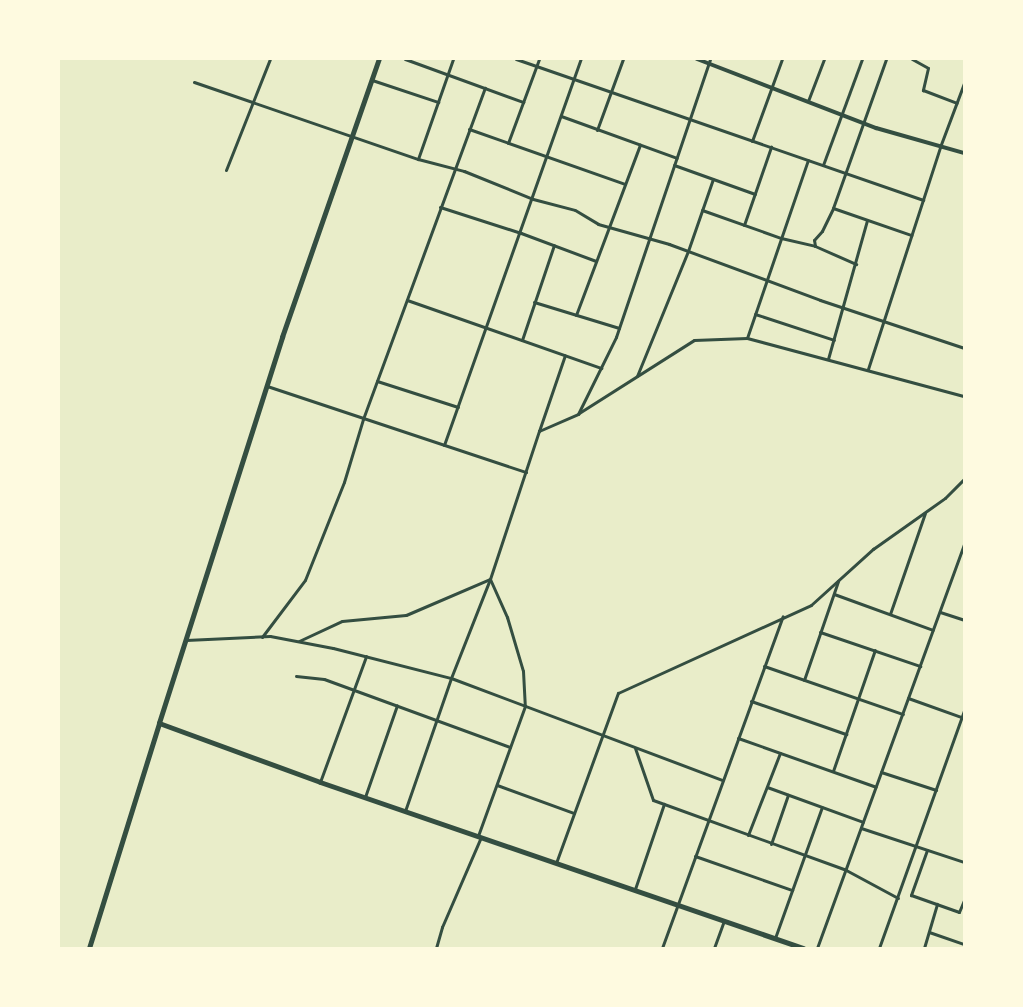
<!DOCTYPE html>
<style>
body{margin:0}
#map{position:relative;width:1023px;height:1007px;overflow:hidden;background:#e9edc9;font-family:Quicksand,sans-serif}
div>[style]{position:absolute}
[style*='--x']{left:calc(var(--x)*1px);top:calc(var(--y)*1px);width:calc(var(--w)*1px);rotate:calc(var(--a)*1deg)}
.minor>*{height:3px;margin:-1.5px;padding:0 1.5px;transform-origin:1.5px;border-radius:1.5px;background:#344e41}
.tertiary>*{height:4px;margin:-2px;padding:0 2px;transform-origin:2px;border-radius:2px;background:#344e41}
.secondary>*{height:4.5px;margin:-2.25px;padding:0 2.25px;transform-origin:2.25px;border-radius:2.25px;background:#344e41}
.primary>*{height:5px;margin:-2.5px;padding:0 2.5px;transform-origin:2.5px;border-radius:2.5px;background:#344e41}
span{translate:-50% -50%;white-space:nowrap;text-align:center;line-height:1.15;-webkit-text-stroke:5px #fefae0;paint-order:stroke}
.frame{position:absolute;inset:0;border:60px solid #fefae0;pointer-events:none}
</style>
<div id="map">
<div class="minor">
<i style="--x:405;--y:59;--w:126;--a:20"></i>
<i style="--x:516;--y:59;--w:431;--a:19.1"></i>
<i style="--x:912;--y:59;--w:18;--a:29"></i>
<i style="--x:928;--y:68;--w:23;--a:103"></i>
<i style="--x:923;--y:90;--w:36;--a:21"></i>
<i style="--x:372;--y:80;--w:70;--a:18.4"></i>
<i style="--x:194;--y:82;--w:237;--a:19"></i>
<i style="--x:418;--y:159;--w:48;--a:14.6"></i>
<i style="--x:464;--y:171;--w:74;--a:22.1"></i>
<i style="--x:533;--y:199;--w:43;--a:14.7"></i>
<i style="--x:575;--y:210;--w:27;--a:31"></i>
<i style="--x:598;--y:224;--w:74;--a:15.7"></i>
<i style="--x:669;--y:244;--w:161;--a:20.3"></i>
<i style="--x:820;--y:300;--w:152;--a:18.4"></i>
<i style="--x:808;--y:101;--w:45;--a:-69.1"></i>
<i style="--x:561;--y:116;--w:123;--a:19.9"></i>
<i style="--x:469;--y:129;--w:165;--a:19.4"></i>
<i style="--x:597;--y:130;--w:76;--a:-69.9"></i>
<i style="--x:752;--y:141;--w:87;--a:-69.9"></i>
<i style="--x:508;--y:143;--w:90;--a:-69.7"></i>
<i style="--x:418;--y:159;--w:106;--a:-70.7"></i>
<i style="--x:674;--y:165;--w:86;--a:19.7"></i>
<i style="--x:823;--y:165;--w:113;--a:-69.8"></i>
<i style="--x:226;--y:170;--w:119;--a:-68.4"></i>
<i style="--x:440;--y:207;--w:85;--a:17.8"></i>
<i style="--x:521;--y:233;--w:80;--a:20.5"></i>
<i style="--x:833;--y:208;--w:83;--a:19.1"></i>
<i style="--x:702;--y:210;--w:84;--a:19.5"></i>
<i style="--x:781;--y:238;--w:35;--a:13"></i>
<i style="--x:815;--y:246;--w:45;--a:23.7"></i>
<i style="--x:744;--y:225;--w:83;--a:-70.9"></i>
<i style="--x:815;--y:246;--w:6;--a:-99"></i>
<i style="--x:814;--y:240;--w:12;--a:-48"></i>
<i style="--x:822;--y:231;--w:25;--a:-64"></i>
<i style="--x:833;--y:208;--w:158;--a:-70.4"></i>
<i style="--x:407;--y:300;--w:206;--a:19.3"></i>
<i style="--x:534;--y:302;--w:89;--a:17"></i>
<i style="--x:755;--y:314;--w:83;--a:18.2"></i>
<i style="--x:576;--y:315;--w:182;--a:-69.4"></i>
<i style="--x:747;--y:338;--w:188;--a:-71.1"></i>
<i style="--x:522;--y:340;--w:100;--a:-71.4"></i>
<i style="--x:828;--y:359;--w:144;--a:-74.3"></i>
<i style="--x:868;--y:369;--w:233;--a:-72"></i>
<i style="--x:940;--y:147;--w:68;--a:-69.4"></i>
<i style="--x:637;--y:376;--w:135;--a:-67.8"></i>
<i style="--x:688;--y:251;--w:76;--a:-70.9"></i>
<i style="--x:377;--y:381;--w:85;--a:17.8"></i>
<i style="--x:267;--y:386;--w:273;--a:18.4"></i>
<i style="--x:579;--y:413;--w:136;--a:-32.4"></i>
<i style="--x:694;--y:340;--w:53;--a:-2.2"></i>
<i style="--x:747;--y:338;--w:225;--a:15"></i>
<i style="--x:539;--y:431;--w:80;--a:-71.1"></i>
<i style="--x:444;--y:445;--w:410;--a:-70.5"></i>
<i style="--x:834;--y:594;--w:105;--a:20"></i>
<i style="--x:940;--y:612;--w:25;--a:18"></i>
<i style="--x:890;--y:614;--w:107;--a:-70.9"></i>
<i style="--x:820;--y:632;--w:106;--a:18.8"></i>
<i style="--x:262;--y:637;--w:71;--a:-53"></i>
<i style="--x:305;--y:580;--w:105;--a:-68.3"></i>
<i style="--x:344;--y:482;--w:66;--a:-73.2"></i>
<i style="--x:363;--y:419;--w:353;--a:-69.8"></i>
<i style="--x:186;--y:640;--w:84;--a:-2.7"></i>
<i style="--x:270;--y:636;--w:64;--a:10.8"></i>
<i style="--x:333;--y:648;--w:122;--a:14.3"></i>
<i style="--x:451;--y:678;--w:290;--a:20.6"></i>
<i style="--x:299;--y:641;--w:47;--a:-24.9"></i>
<i style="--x:342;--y:621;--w:64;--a:-5.4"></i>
<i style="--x:406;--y:615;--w:91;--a:-23.2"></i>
<i style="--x:490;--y:579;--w:42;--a:65.9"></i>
<i style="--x:507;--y:617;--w:56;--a:73.5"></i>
<i style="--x:523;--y:671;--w:35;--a:87"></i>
<i style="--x:525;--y:706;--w:138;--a:109.9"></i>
<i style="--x:764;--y:666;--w:147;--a:19.1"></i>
<i style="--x:296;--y:676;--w:28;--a:6"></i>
<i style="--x:324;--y:679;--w:198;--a:20.1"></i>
<i style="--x:804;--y:680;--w:105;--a:-71"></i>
<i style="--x:908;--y:698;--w:59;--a:19.7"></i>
<i style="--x:751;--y:701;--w:101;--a:19.2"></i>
<i style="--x:738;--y:738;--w:146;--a:19.5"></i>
<i style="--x:635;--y:748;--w:55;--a:70.9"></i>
<i style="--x:653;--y:800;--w:205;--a:19.9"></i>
<i style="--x:846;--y:870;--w:59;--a:28.3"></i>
<i style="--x:833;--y:771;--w:128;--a:-70.9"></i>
<i style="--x:881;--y:772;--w:58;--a:18.1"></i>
<i style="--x:320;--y:782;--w:134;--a:-69.9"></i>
<i style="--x:497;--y:785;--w:82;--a:20"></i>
<i style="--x:767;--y:787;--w:102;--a:20"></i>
<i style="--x:365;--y:797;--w:97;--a:-70.8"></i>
<i style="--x:405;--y:811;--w:141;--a:-70.9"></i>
<i style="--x:451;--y:678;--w:106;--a:-68.5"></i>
<i style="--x:490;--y:579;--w:156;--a:-71.7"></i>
<i style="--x:539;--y:431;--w:43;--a:-23.6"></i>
<i style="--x:578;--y:414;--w:86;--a:-63.7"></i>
<i style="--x:616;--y:337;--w:293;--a:-71.3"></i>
<i style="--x:861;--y:828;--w:108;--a:18.3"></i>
<i style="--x:748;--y:835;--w:88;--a:-68.7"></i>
<i style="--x:771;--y:844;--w:52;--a:-70.9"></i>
<i style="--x:927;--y:850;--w:48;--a:109.6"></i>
<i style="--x:911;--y:895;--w:51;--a:19.5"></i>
<i style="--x:959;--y:912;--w:13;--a:-67"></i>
<i style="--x:695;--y:856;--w:103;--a:19.3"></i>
<i style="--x:556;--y:863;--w:181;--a:-70"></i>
<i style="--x:618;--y:693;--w:212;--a:-24.5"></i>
<i style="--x:811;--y:605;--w:84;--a:-42.1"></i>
<i style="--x:873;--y:549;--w:88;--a:-35.3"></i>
<i style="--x:945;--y:498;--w:27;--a:-45"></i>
<i style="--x:635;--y:889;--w:90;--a:-71.2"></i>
<i style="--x:929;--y:932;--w:37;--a:19"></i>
<i style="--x:775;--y:938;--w:139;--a:-70.3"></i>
<i style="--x:436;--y:948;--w:22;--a:-74"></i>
<i style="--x:442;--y:927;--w:98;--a:-66.6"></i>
<i style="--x:662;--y:948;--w:353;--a:-70"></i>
<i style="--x:714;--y:948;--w:29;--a:-70"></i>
<i style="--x:817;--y:948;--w:430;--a:-70"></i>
<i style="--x:879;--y:948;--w:253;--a:-70.3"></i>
<i style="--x:924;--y:948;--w:46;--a:-73.5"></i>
</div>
<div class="tertiary">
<i style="--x:697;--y:59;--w:192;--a:21.1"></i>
<i style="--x:876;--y:128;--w:91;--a:15.9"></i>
</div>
<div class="secondary">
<i style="--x:159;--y:723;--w:405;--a:-72.3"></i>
<i style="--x:282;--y:337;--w:294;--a:-70.8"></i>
</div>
<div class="primary">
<i style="--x:89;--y:948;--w:236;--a:-72.7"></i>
<i style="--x:159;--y:723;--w:171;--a:20.1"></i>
<i style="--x:320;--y:782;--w:511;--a:18.97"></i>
</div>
<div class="frame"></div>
</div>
